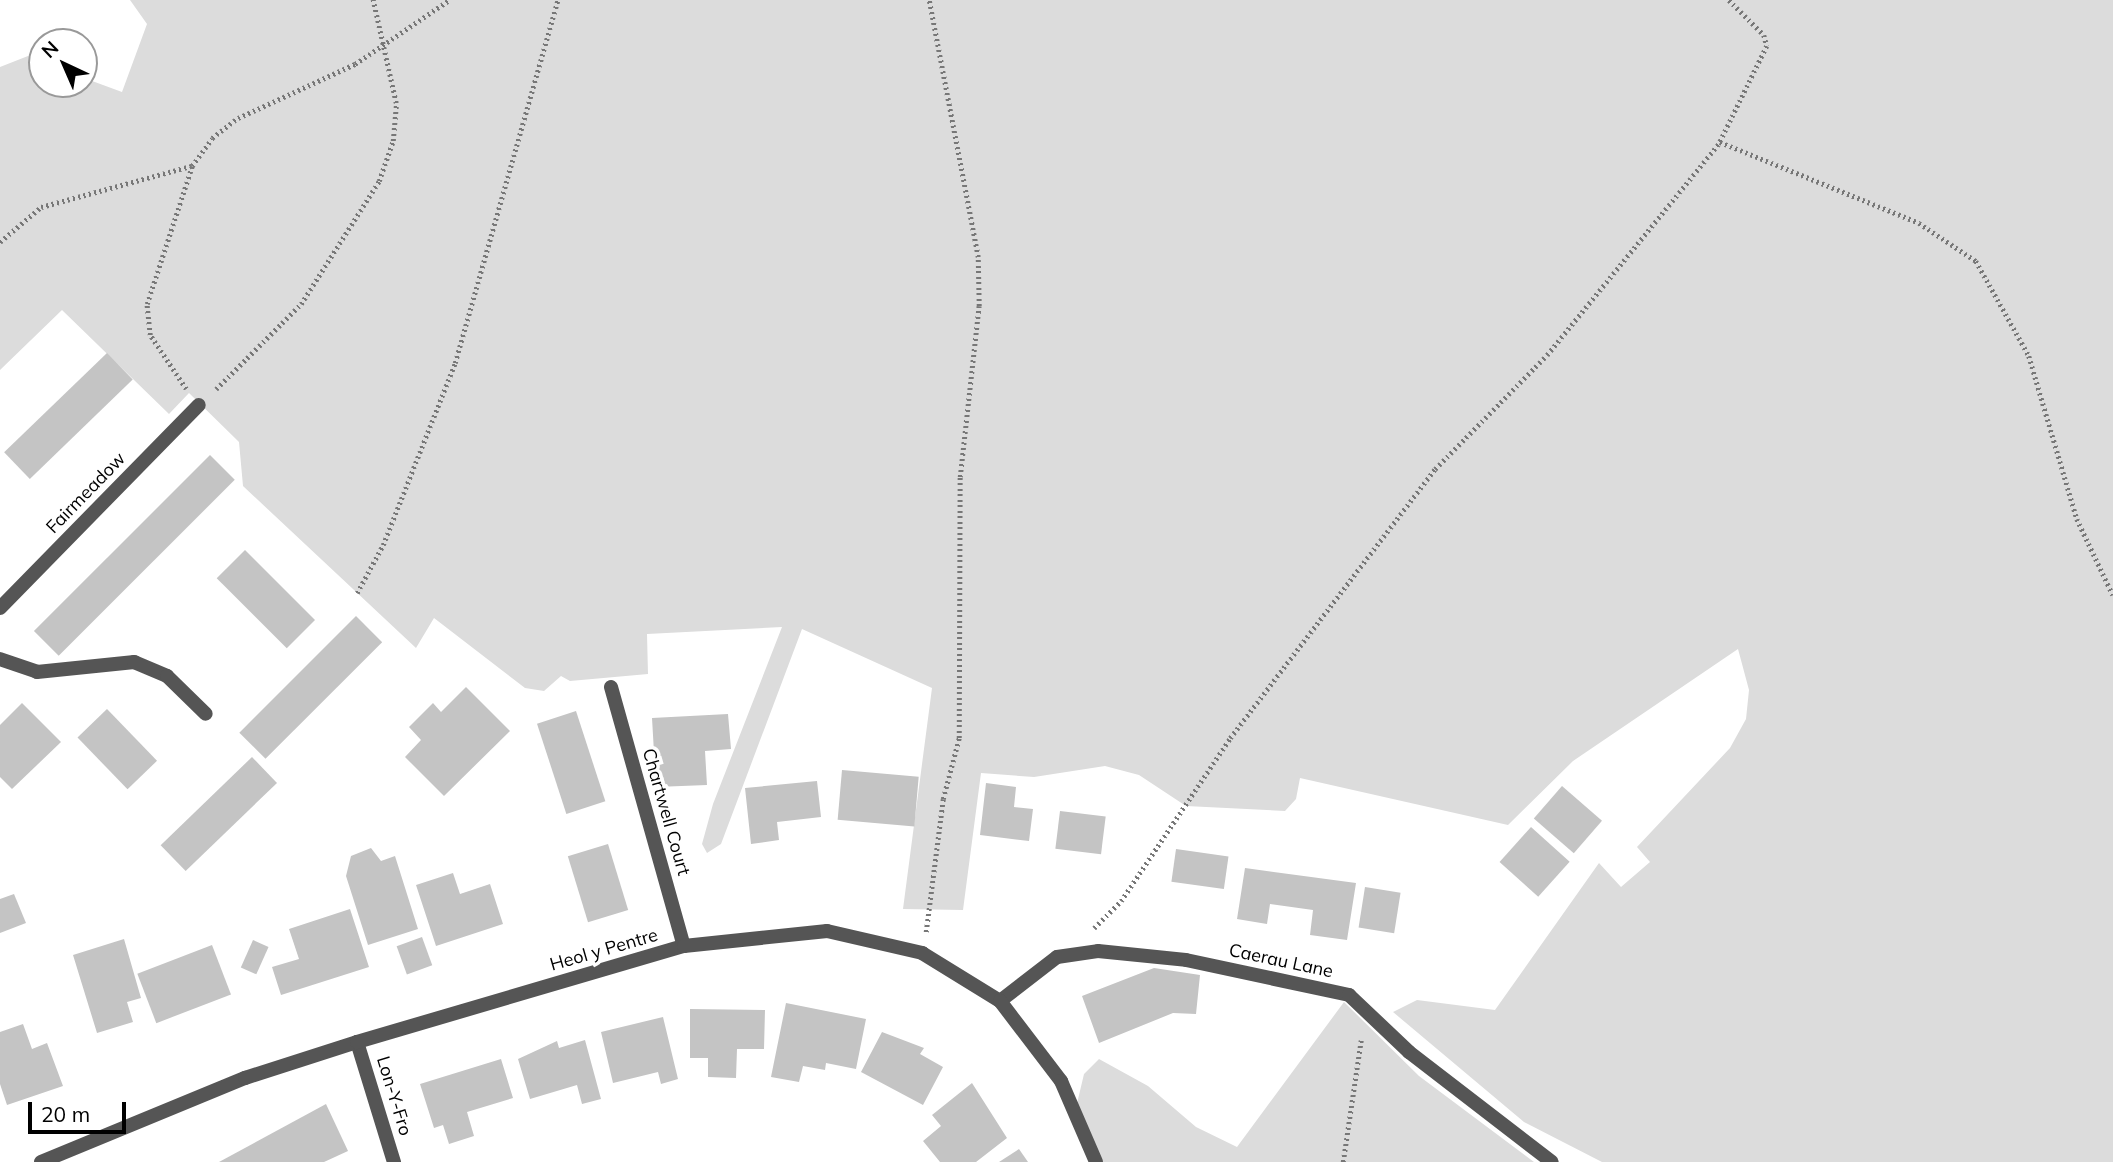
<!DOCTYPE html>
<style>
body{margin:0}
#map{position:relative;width:2113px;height:1162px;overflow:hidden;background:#fff;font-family:Mulish,sans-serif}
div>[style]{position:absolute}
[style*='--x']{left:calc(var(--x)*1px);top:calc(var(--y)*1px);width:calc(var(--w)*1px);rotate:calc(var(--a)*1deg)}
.green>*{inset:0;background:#dcdcdc}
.building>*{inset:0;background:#c4c4c4;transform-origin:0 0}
.path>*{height:4.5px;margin-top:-2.25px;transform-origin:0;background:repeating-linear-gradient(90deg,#777 0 2px,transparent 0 5.5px)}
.minor>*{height:14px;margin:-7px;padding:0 7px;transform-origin:7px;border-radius:7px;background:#555}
span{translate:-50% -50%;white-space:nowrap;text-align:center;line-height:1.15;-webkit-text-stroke:7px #fff;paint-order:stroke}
.street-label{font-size:18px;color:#000}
.north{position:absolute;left:28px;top:28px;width:70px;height:70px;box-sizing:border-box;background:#fff;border:2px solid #999;border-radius:50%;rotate:316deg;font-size:19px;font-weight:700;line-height:28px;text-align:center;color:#000}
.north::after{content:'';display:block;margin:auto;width:24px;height:32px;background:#000;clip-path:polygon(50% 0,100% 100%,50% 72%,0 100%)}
.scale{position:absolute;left:28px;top:1102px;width:98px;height:32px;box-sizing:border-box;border:4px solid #000;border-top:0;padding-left:9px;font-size:21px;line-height:24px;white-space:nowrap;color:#000;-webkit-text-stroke:5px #fff;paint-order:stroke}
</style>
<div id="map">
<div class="green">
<i style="clip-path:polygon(130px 0,2113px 0,2113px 1162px,1602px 1162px,1524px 1122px,1393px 1012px,1417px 1000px,1495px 1010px,1599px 863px,1621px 887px,1650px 862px,1637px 847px,1730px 748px,1746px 719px,1749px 690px,1738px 649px,1573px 761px,1508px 825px,1300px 778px,1296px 799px,1285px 811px,1186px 806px,1139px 775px,1105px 766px,1034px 777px,981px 773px,963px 910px,903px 909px,932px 688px,802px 629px,721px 844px,707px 853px,702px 844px,713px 804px,782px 627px,647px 634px,648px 674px,570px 681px,561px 676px,544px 691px,525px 688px,434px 618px,416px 648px,243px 486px,239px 442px,189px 393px,169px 414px,62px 310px,0 370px,0 67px,28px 56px,42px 61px,42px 84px,84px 84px,84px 78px,122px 92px,147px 24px)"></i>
<i style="clip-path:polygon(1344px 1002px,1419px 1076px,1534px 1162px,1096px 1162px,1075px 1112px,1084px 1074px,1099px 1059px,1148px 1086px,1196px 1127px,1237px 1147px)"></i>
</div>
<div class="building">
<i style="left:107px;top:353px;width:37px;height:143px;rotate:46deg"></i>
<i style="left:210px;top:455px;width:35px;height:249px;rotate:45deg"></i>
<i style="left:245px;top:550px;width:99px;height:40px;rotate:45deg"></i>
<i style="left:356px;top:616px;width:37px;height:165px;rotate:45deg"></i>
<i style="clip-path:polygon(466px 687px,510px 731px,444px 796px,405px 757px,421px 740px,409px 727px,433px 703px,441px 712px)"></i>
<i style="clip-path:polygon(22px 703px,61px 742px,12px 789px,0 777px,0 725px)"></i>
<i style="left:107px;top:709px;width:72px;height:41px;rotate:46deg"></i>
<i style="left:576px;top:711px;width:95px;height:41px;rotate:72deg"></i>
<i style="clip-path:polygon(728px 714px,731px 749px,705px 751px,707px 785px,656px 787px,652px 718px)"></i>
<i style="left:252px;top:757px;width:36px;height:127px;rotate:46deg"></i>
<i style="left:842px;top:770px;width:77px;height:50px;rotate:5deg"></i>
<i style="clip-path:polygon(817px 781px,821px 817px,777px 822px,779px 840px,751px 844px,745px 788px)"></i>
<i style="clip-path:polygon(986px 783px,1016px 787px,1014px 807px,1033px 809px,1029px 841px,980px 835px)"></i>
<i style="left:1562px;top:786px;width:53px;height:43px;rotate:41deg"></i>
<i style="left:1060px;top:811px;width:46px;height:38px;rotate:7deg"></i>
<i style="left:1531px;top:827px;width:52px;height:47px;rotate:42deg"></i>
<i style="left:608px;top:844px;width:69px;height:42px;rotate:73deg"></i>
<i style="clip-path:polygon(371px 848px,381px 861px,395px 856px,418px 929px,368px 945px,346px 876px,351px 856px)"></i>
<i style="left:1176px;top:849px;width:53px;height:33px;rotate:8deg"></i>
<i style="clip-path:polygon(1245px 868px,1356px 883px,1347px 940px,1310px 935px,1313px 910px,1270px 904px,1267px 924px,1237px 919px)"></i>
<i style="clip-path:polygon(453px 873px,460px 894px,490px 884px,503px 924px,436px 946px,416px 885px)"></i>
<i style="left:1365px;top:887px;width:36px;height:41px;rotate:9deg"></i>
<i style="clip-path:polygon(14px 894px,26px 923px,0 933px,0 899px)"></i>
<i style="clip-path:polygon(350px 909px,369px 967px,281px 995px,272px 967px,299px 959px,289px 929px)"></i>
<i style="left:422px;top:937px;width:30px;height:27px;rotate:70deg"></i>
<i style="clip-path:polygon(124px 939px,141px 998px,127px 1002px,133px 1022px,97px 1033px,73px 955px)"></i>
<i style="left:253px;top:940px;width:17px;height:30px;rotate:24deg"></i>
<i style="left:212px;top:945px;width:53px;height:80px;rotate:69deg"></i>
<i style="clip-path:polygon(1154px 968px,1200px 975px,1196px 1014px,1173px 1013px,1099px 1043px,1082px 996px)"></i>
<i style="clip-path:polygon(786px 1003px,866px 1019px,856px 1069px,826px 1063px,825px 1070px,803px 1066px,799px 1082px,771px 1077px)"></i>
<i style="clip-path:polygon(690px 1009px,765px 1010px,764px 1049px,737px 1049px,736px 1078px,708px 1077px,708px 1058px,690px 1058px)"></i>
<i style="clip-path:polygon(663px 1017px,678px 1079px,661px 1084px,658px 1072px,613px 1083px,601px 1032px)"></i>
<i style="clip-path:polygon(23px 1024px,32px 1049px,47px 1043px,63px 1086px,7px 1105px,0 1084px,0 1032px)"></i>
<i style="clip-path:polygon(882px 1032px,924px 1048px,920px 1054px,943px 1067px,923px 1105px,861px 1072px)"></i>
<i style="clip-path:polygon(585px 1040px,601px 1099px,582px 1104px,577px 1085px,530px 1099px,518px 1059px,557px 1041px,559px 1048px)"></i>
<i style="clip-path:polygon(501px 1059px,513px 1098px,467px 1112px,474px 1136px,449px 1144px,443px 1125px,434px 1128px,420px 1084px)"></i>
<i style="clip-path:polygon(972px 1083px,1007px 1138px,976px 1162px,940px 1162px,923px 1141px,941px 1126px,932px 1115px)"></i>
<i style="clip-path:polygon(326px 1104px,348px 1151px,324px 1162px,219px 1162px)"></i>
<i style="clip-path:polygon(1019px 1149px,1028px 1162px,999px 1162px)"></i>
</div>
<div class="path">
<i style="--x:1729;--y:0;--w:49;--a:45"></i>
<i style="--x:1764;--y:35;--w:11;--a:75"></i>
<i style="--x:1767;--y:46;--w:107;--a:116.1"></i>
<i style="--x:1720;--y:142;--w:215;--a:22.1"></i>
<i style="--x:1919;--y:223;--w:69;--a:33.7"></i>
<i style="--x:1976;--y:261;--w:109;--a:60.8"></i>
<i style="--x:2029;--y:356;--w:170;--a:73.6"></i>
<i style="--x:2077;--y:519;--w:84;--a:64.7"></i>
<i style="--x:0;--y:242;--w:54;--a:-40.5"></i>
<i style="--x:41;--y:207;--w:156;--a:-15.3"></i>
<i style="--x:186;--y:389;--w:65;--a:-123.7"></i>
<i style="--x:150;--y:335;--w:31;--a:-96"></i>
<i style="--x:147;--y:304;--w:145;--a:-71.9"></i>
<i style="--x:192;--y:166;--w:34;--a:-54"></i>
<i style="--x:212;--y:138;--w:33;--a:-38"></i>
<i style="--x:238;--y:118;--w:129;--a:-24.8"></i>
<i style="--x:355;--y:64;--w:114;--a:-34.2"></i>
<i style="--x:216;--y:389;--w:120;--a:-45"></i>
<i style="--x:301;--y:304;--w:146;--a:-57.6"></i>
<i style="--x:379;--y:181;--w:42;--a:-70.7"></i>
<i style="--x:393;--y:141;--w:38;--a:-85"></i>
<i style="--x:396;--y:103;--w:106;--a:-102.6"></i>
<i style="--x:357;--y:593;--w:55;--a:-61.6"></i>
<i style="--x:383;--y:545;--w:196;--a:-68.4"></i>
<i style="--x:455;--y:363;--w:377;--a:-74.2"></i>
<i style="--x:1094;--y:928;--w:38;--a:-45"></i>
<i style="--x:1121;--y:901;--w:196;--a:-56.2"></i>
<i style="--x:1230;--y:738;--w:338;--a:-52.7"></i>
<i style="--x:1435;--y:469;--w:160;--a:-45.5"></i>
<i style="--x:1547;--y:355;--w:274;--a:-50.9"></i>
<i style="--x:926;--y:932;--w:134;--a:-82.7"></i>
<i style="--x:943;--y:799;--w:63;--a:-75.3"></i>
<i style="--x:959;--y:738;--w:261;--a:-89.8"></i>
<i style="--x:960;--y:477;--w:172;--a:-83.7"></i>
<i style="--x:979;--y:306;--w:49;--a:-91.2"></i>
<i style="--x:978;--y:257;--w:262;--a:-100.8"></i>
<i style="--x:1343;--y:1162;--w:123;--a:-81.6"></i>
</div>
<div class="minor">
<i style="--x:0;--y:608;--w:284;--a:-45.6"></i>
<i style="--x:0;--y:659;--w:39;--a:19"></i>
<i style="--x:37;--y:672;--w:98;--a:-5.9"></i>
<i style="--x:134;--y:662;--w:36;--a:23"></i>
<i style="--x:167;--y:676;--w:54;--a:44.3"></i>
<i style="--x:611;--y:687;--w:269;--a:74.3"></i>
<i style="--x:1000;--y:1001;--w:72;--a:-37.7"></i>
<i style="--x:1057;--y:957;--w:41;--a:-8.3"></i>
<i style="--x:1098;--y:951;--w:88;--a:5.8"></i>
<i style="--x:1186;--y:960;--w:167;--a:12.1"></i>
<i style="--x:1349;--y:995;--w:83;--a:43.5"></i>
<i style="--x:1409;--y:1052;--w:180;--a:37.6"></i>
<i style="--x:357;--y:1042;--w:126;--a:72.9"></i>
<i style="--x:41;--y:1162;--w:221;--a:-22.4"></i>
<i style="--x:245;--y:1078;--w:118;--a:-17.8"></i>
<i style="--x:357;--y:1042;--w:341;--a:-16.4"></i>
<i style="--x:684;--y:946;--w:144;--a:-6"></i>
<i style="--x:827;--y:931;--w:98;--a:13"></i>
<i style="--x:922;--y:953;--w:92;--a:31.6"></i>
<i style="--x:1000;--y:1001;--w:101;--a:52.7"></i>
<i style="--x:1061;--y:1081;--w:88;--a:66.6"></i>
</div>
<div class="street-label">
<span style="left:86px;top:493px;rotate:-46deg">Fairmeadow</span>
<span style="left:666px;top:812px;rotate:74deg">Chartwell Court</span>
<span style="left:604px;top:950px;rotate:-16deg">Heol y Pentre</span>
<span style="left:1281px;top:961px;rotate:12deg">Caerau Lane</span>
<span style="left:394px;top:1096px;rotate:73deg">Lon-Y-Fro</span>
</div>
<div class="north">N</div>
<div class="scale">20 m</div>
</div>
